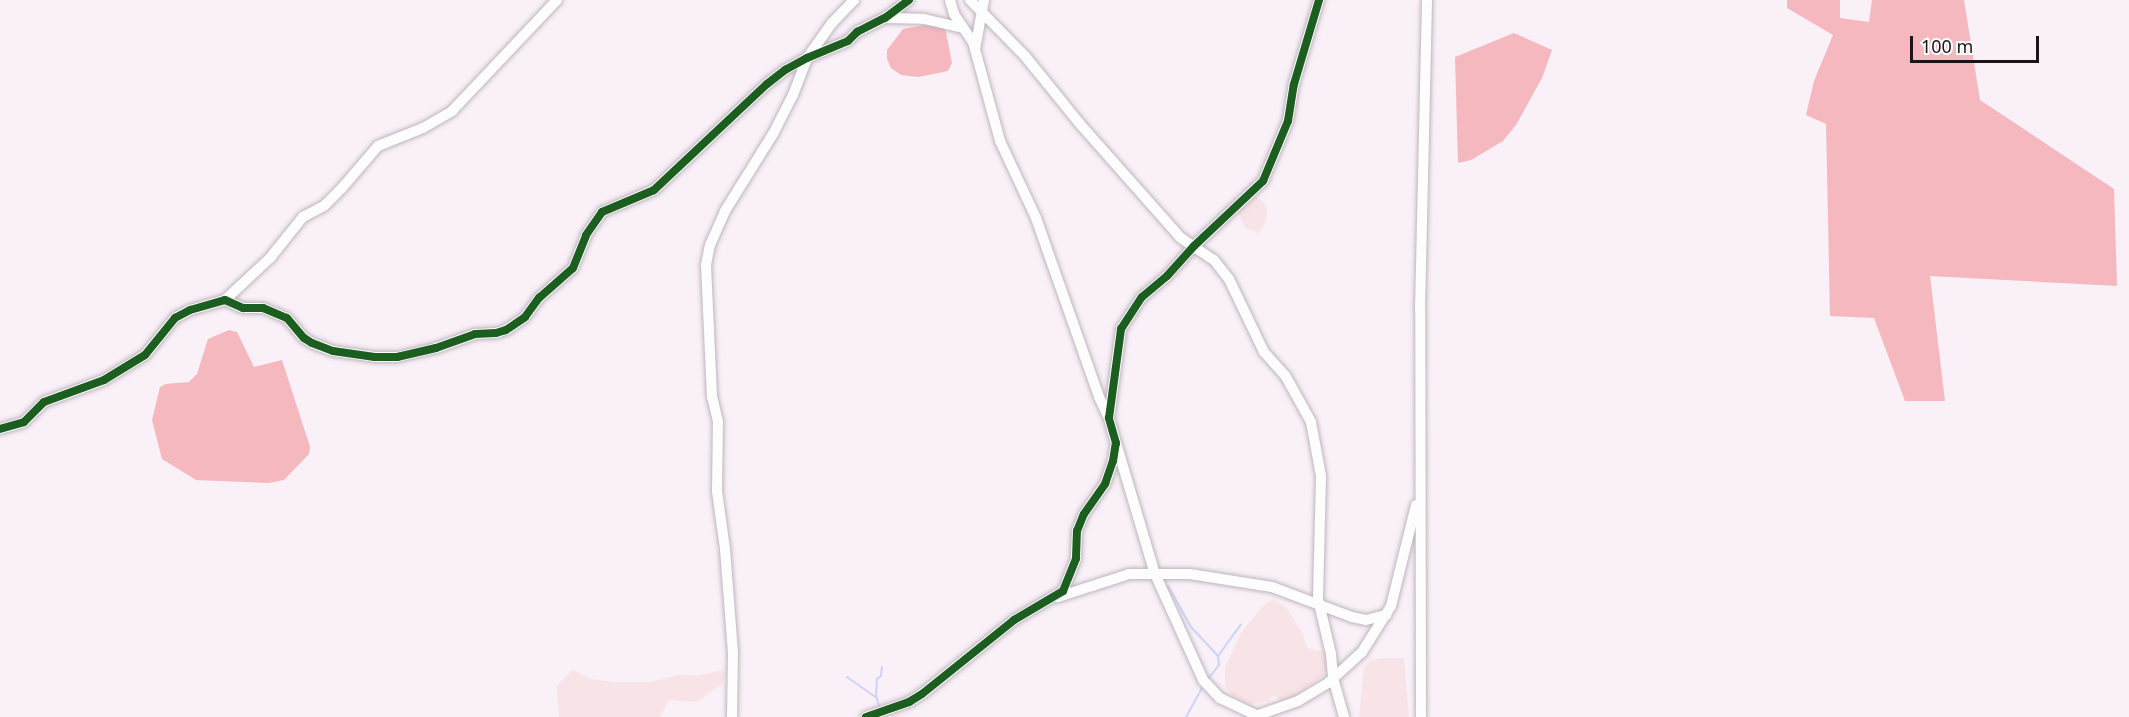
<!DOCTYPE html>
<style>
body{margin:0}
#map{position:relative;width:2129px;height:717px;overflow:hidden;background:#f9f0f8;font-family:"Noto Sans",sans-serif}
div>[style]{position:absolute}
[style*='--x']{left:calc(var(--x)*1px);top:calc(var(--y)*1px);width:calc(var(--w)*1px);rotate:calc(var(--a)*1deg)}
.green>*{inset:0;background:#f8e3e6}
.forest>*{inset:0;background:#f5b8be}
.stream>*{height:2px;margin:-1px;padding:0 1px;transform-origin:1px;border-radius:1px;background:#ced3fa}
.roads{filter:drop-shadow(0 0 2px #beb6bd) drop-shadow(0 0 2px #beb6bd)}
.minor>*{height:10px;margin:-5px;padding:0 5px;transform-origin:5px;border-radius:5px;background:#fefdfe}
.cycleway>*{height:8px;margin:-4px;padding:0 4px;transform-origin:4px;border-radius:4px;background:#1b5e20}
span{translate:-50% -50%;white-space:nowrap;text-align:center;line-height:1.15;-webkit-text-stroke:4.5px #fff;paint-order:stroke}
.scale{position:absolute;left:1910px;top:36px;width:129px;height:27px;box-sizing:border-box;border:3px solid #1b141a;border-top:0;padding-left:8px;font-size:18px;line-height:21px;white-space:nowrap;color:#1b141a;-webkit-text-stroke:4px #fff;paint-order:stroke}
</style>
<div id="map">
<div class="green">
<i style="clip-path:polygon(1256px 196px,1265px 204px,1267px 212px,1266px 221px,1259px 233px,1245px 228px,1238px 212px)"></i>
<i style="clip-path:polygon(1275px 600px,1286px 607px,1303px 634px,1307px 648px,1325px 652px,1328px 665px,1323px 676px,1289px 700px,1283px 702px,1274px 695px,1268px 701px,1249px 704px,1232px 696px,1225px 687px,1225px 668px,1241px 633px,1259px 611px,1268px 602px)"></i>
<i style="clip-path:polygon(1382px 658px,1404px 658px,1409px 717px,1359px 717px,1364px 668px,1370px 661px)"></i>
<i style="clip-path:polygon(572px 670px,592px 679px,612px 682px,650px 682px,678px 675px,697px 676px,723px 670px,725px 674px,722px 684px,697px 702px,669px 700px,660px 717px,559px 717px,557px 686px)"></i>
</div>
<div class="forest">
<i style="clip-path:polygon(1787px 0,1840px 0,1840px 18px,1869px 22px,1872px 0,1964px 0,1980px 100px,2114px 189px,2117px 286px,1930px 276px,1945px 401px,1905px 401px,1874px 318px,1830px 316px,1826px 124px,1806px 115px,1814px 81px,1833px 35px,1787px 8px)"></i>
<i style="clip-path:polygon(930px 24px,943px 27px,946px 32px,952px 63px,948px 71px,918px 77px,901px 75px,891px 68px,887px 59px,887px 50px,903px 29px)"></i>
<i style="clip-path:polygon(1514px 33px,1552px 50px,1542px 78px,1516px 125px,1503px 141px,1471px 160px,1458px 163px,1455px 57px)"></i>
<i style="clip-path:polygon(229px 330px,237px 332px,254px 367px,282px 360px,310px 447px,309px 454px,284px 480px,269px 483px,196px 480px,162px 459px,152px 420px,160px 387px,166px 384px,189px 382px,197px 374px,208px 339px)"></i>
</div>
<div class="stream">
<i style="--x:1168;--y:586;--w:47;--a:60.7"></i>
<i style="--x:1191;--y:627;--w:40;--a:47"></i>
<i style="--x:1218;--y:656;--w:9;--a:84"></i>
<i style="--x:1219;--y:665;--w:18;--a:128"></i>
<i style="--x:1218;--y:656;--w:39;--a:-54"></i>
<i style="--x:847;--y:677;--w:37;--a:35"></i>
<i style="--x:880;--y:709;--w:14;--a:-107"></i>
<i style="--x:876;--y:696;--w:17;--a:-87"></i>
<i style="--x:877;--y:679;--w:5;--a:-37"></i>
<i style="--x:881;--y:676;--w:9;--a:-84"></i>
<i style="--x:1186;--y:717;--w:35;--a:-61"></i>
</div>
<div class="roads">
<div class="minor">
<i style="--x:950;--y:0;--w:15;--a:74"></i>
<i style="--x:954;--y:14;--w:34;--a:56"></i>
<i style="--x:973;--y:42;--w:103;--a:74.7"></i>
<i style="--x:1000;--y:141;--w:85;--a:64.9"></i>
<i style="--x:1036;--y:218;--w:190;--a:70.6"></i>
<i style="--x:1099;--y:397;--w:23;--a:65"></i>
<i style="--x:970;--y:0;--w:78;--a:45.5"></i>
<i style="--x:1025;--y:56;--w:87;--a:51"></i>
<i style="--x:1080;--y:124;--w:152;--a:48.5"></i>
<i style="--x:1181;--y:238;--w:40;--a:34"></i>
<i style="--x:1214;--y:260;--w:24;--a:52"></i>
<i style="--x:1229;--y:279;--w:81;--a:64.4"></i>
<i style="--x:1264;--y:352;--w:31;--a:48"></i>
<i style="--x:1285;--y:375;--w:54;--a:61"></i>
<i style="--x:1311;--y:422;--w:55;--a:79.5"></i>
<i style="--x:1321;--y:476;--w:123;--a:91.4"></i>
<i style="--x:1318;--y:599;--w:57;--a:76.7"></i>
<i style="--x:1331;--y:654;--w:24;--a:85"></i>
<i style="--x:1333;--y:678;--w:41;--a:74.2"></i>
<i style="--x:885;--y:18;--w:39;--a:1"></i>
<i style="--x:924;--y:19;--w:40;--a:13"></i>
<i style="--x:975;--y:49;--w:50;--a:-79.6"></i>
<i style="--x:225;--y:300;--w:62;--a:-43"></i>
<i style="--x:270;--y:258;--w:53;--a:-51.2"></i>
<i style="--x:303;--y:217;--w:24;--a:-28"></i>
<i style="--x:324;--y:206;--w:25;--a:-45"></i>
<i style="--x:342;--y:188;--w:55;--a:-49.4"></i>
<i style="--x:378;--y:146;--w:48;--a:-21.8"></i>
<i style="--x:423;--y:128;--w:34;--a:-30"></i>
<i style="--x:452;--y:111;--w:153;--a:-46.6"></i>
<i style="--x:0;--y:429;--w:25;--a:-16"></i>
<i style="--x:24;--y:422;--w:28;--a:-45"></i>
<i style="--x:44;--y:402;--w:64;--a:-20.1"></i>
<i style="--x:104;--y:380;--w:48;--a:-31.4"></i>
<i style="--x:145;--y:355;--w:48;--a:-51"></i>
<i style="--x:175;--y:318;--w:17;--a:-28"></i>
<i style="--x:190;--y:310;--w:36;--a:-16"></i>
<i style="--x:225;--y:300;--w:20;--a:24"></i>
<i style="--x:243;--y:308;--w:20;--a:0"></i>
<i style="--x:263;--y:308;--w:26;--a:23"></i>
<i style="--x:287;--y:318;--w:26;--a:50"></i>
<i style="--x:304;--y:338;--w:9;--a:32"></i>
<i style="--x:312;--y:343;--w:22;--a:21"></i>
<i style="--x:333;--y:351;--w:42;--a:8.1"></i>
<i style="--x:375;--y:357;--w:22;--a:0"></i>
<i style="--x:397;--y:357;--w:40;--a:-13"></i>
<i style="--x:436;--y:348;--w:41;--a:-19.7"></i>
<i style="--x:475;--y:334;--w:21;--a:-3"></i>
<i style="--x:496;--y:333;--w:10;--a:-17"></i>
<i style="--x:506;--y:330;--w:23;--a:-34"></i>
<i style="--x:525;--y:317;--w:24;--a:-54"></i>
<i style="--x:539;--y:298;--w:45;--a:-41.4"></i>
<i style="--x:573;--y:268;--w:35;--a:-68"></i>
<i style="--x:586;--y:235;--w:28;--a:-55"></i>
<i style="--x:602;--y:212;--w:56;--a:-22.9"></i>
<i style="--x:654;--y:190;--w:155;--a:-43.2"></i>
<i style="--x:767;--y:84;--w:23;--a:-38"></i>
<i style="--x:785;--y:70;--w:25;--a:-29"></i>
<i style="--x:807;--y:58;--w:44;--a:-22.5"></i>
<i style="--x:848;--y:41;--w:13;--a:-45"></i>
<i style="--x:857;--y:32;--w:31;--a:-27"></i>
<i style="--x:885;--y:18;--w:30;--a:-37"></i>
<i style="--x:1117;--y:446;--w:134;--a:73.5"></i>
<i style="--x:1155;--y:574;--w:116;--a:65.6"></i>
<i style="--x:1203;--y:680;--w:25;--a:47"></i>
<i style="--x:1220;--y:698;--w:44;--a:25.4"></i>
<i style="--x:1058;--y:597;--w:75;--a:-17.9"></i>
<i style="--x:1129;--y:574;--w:61;--a:0"></i>
<i style="--x:1190;--y:574;--w:83;--a:9"></i>
<i style="--x:1272;--y:587;--w:85;--a:20.6"></i>
<i style="--x:1352;--y:617;--w:14;--a:12"></i>
<i style="--x:1366;--y:620;--w:21;--a:-14"></i>
<i style="--x:732;--y:717;--w:64;--a:-89.1"></i>
<i style="--x:733;--y:653;--w:104;--a:-94.4"></i>
<i style="--x:725;--y:549;--w:59;--a:-97.9"></i>
<i style="--x:717;--y:491;--w:69;--a:-89.2"></i>
<i style="--x:718;--y:422;--w:26;--a:-103"></i>
<i style="--x:712;--y:397;--w:132;--a:-92.6"></i>
<i style="--x:706;--y:265;--w:20;--a:-79"></i>
<i style="--x:710;--y:245;--w:37;--a:-66"></i>
<i style="--x:725;--y:211;--w:91;--a:-58.1"></i>
<i style="--x:773;--y:134;--w:44;--a:-62.9"></i>
<i style="--x:793;--y:95;--w:40;--a:-69"></i>
<i style="--x:807;--y:58;--w:43;--a:-54.5"></i>
<i style="--x:832;--y:23;--w:32;--a:-46"></i>
<i style="--x:866;--y:717;--w:46;--a:-19.2"></i>
<i style="--x:909;--y:702;--w:15;--a:-32"></i>
<i style="--x:922;--y:694;--w:118;--a:-38.8"></i>
<i style="--x:1014;--y:620;--w:57;--a:-30.6"></i>
<i style="--x:1063;--y:591;--w:35;--a:-68"></i>
<i style="--x:1076;--y:558;--w:27;--a:-88"></i>
<i style="--x:1077;--y:531;--w:18;--a:-68"></i>
<i style="--x:1084;--y:514;--w:37;--a:-55"></i>
<i style="--x:1105;--y:484;--w:24;--a:-71"></i>
<i style="--x:1113;--y:461;--w:18;--a:-81"></i>
<i style="--x:1116;--y:443;--w:26;--a:-106"></i>
<i style="--x:1109;--y:418;--w:90;--a:-82.3"></i>
<i style="--x:1121;--y:329;--w:38;--a:-57"></i>
<i style="--x:1142;--y:297;--w:33;--a:-40"></i>
<i style="--x:1167;--y:276;--w:40;--a:-48"></i>
<i style="--x:1194;--y:246;--w:95;--a:-43.3"></i>
<i style="--x:1263;--y:181;--w:65;--a:-67.4"></i>
<i style="--x:1288;--y:121;--w:37;--a:-81"></i>
<i style="--x:1294;--y:84;--w:88;--a:-73.4"></i>
<i style="--x:1253;--y:717;--w:48;--a:-19.6"></i>
<i style="--x:1298;--y:701;--w:35;--a:-31"></i>
<i style="--x:1328;--y:683;--w:46;--a:-42.4"></i>
<i style="--x:1362;--y:652;--w:54;--a:-57.8"></i>
<i style="--x:1391;--y:606;--w:104;--a:-76.1"></i>
<i style="--x:1421;--y:717;--w:407;--a:-90.1"></i>
<i style="--x:1420;--y:310;--w:310;--a:-88.7"></i>
</div>
</div>
<div class="cycleway">
<i style="--x:0;--y:429;--w:25;--a:-16"></i>
<i style="--x:24;--y:422;--w:28;--a:-45"></i>
<i style="--x:44;--y:402;--w:64;--a:-20.1"></i>
<i style="--x:104;--y:380;--w:48;--a:-31.4"></i>
<i style="--x:145;--y:355;--w:48;--a:-51"></i>
<i style="--x:175;--y:318;--w:17;--a:-28"></i>
<i style="--x:190;--y:310;--w:36;--a:-16"></i>
<i style="--x:225;--y:300;--w:20;--a:24"></i>
<i style="--x:243;--y:308;--w:20;--a:0"></i>
<i style="--x:263;--y:308;--w:26;--a:23"></i>
<i style="--x:287;--y:318;--w:26;--a:50"></i>
<i style="--x:304;--y:338;--w:9;--a:32"></i>
<i style="--x:312;--y:343;--w:22;--a:21"></i>
<i style="--x:333;--y:351;--w:42;--a:8.1"></i>
<i style="--x:375;--y:357;--w:22;--a:0"></i>
<i style="--x:397;--y:357;--w:40;--a:-13"></i>
<i style="--x:436;--y:348;--w:41;--a:-19.7"></i>
<i style="--x:475;--y:334;--w:21;--a:-3"></i>
<i style="--x:496;--y:333;--w:10;--a:-17"></i>
<i style="--x:506;--y:330;--w:23;--a:-34"></i>
<i style="--x:525;--y:317;--w:24;--a:-54"></i>
<i style="--x:539;--y:298;--w:45;--a:-41.4"></i>
<i style="--x:573;--y:268;--w:35;--a:-68"></i>
<i style="--x:586;--y:235;--w:28;--a:-55"></i>
<i style="--x:602;--y:212;--w:56;--a:-22.9"></i>
<i style="--x:654;--y:190;--w:155;--a:-43.2"></i>
<i style="--x:767;--y:84;--w:23;--a:-38"></i>
<i style="--x:785;--y:70;--w:25;--a:-29"></i>
<i style="--x:807;--y:58;--w:44;--a:-22.5"></i>
<i style="--x:848;--y:41;--w:13;--a:-45"></i>
<i style="--x:857;--y:32;--w:31;--a:-27"></i>
<i style="--x:885;--y:18;--w:30;--a:-37"></i>
<i style="--x:866;--y:717;--w:46;--a:-19.2"></i>
<i style="--x:909;--y:702;--w:15;--a:-32"></i>
<i style="--x:922;--y:694;--w:118;--a:-38.8"></i>
<i style="--x:1014;--y:620;--w:57;--a:-30.6"></i>
<i style="--x:1063;--y:591;--w:35;--a:-68"></i>
<i style="--x:1076;--y:558;--w:27;--a:-88"></i>
<i style="--x:1077;--y:531;--w:18;--a:-68"></i>
<i style="--x:1084;--y:514;--w:37;--a:-55"></i>
<i style="--x:1105;--y:484;--w:24;--a:-71"></i>
<i style="--x:1113;--y:461;--w:18;--a:-81"></i>
<i style="--x:1116;--y:443;--w:26;--a:-106"></i>
<i style="--x:1109;--y:418;--w:90;--a:-82.3"></i>
<i style="--x:1121;--y:329;--w:38;--a:-57"></i>
<i style="--x:1142;--y:297;--w:33;--a:-40"></i>
<i style="--x:1167;--y:276;--w:40;--a:-48"></i>
<i style="--x:1194;--y:246;--w:95;--a:-43.3"></i>
<i style="--x:1263;--y:181;--w:65;--a:-67.4"></i>
<i style="--x:1288;--y:121;--w:37;--a:-81"></i>
<i style="--x:1294;--y:84;--w:88;--a:-73.4"></i>
</div>
<div class="scale">100 m</div>
</div>
